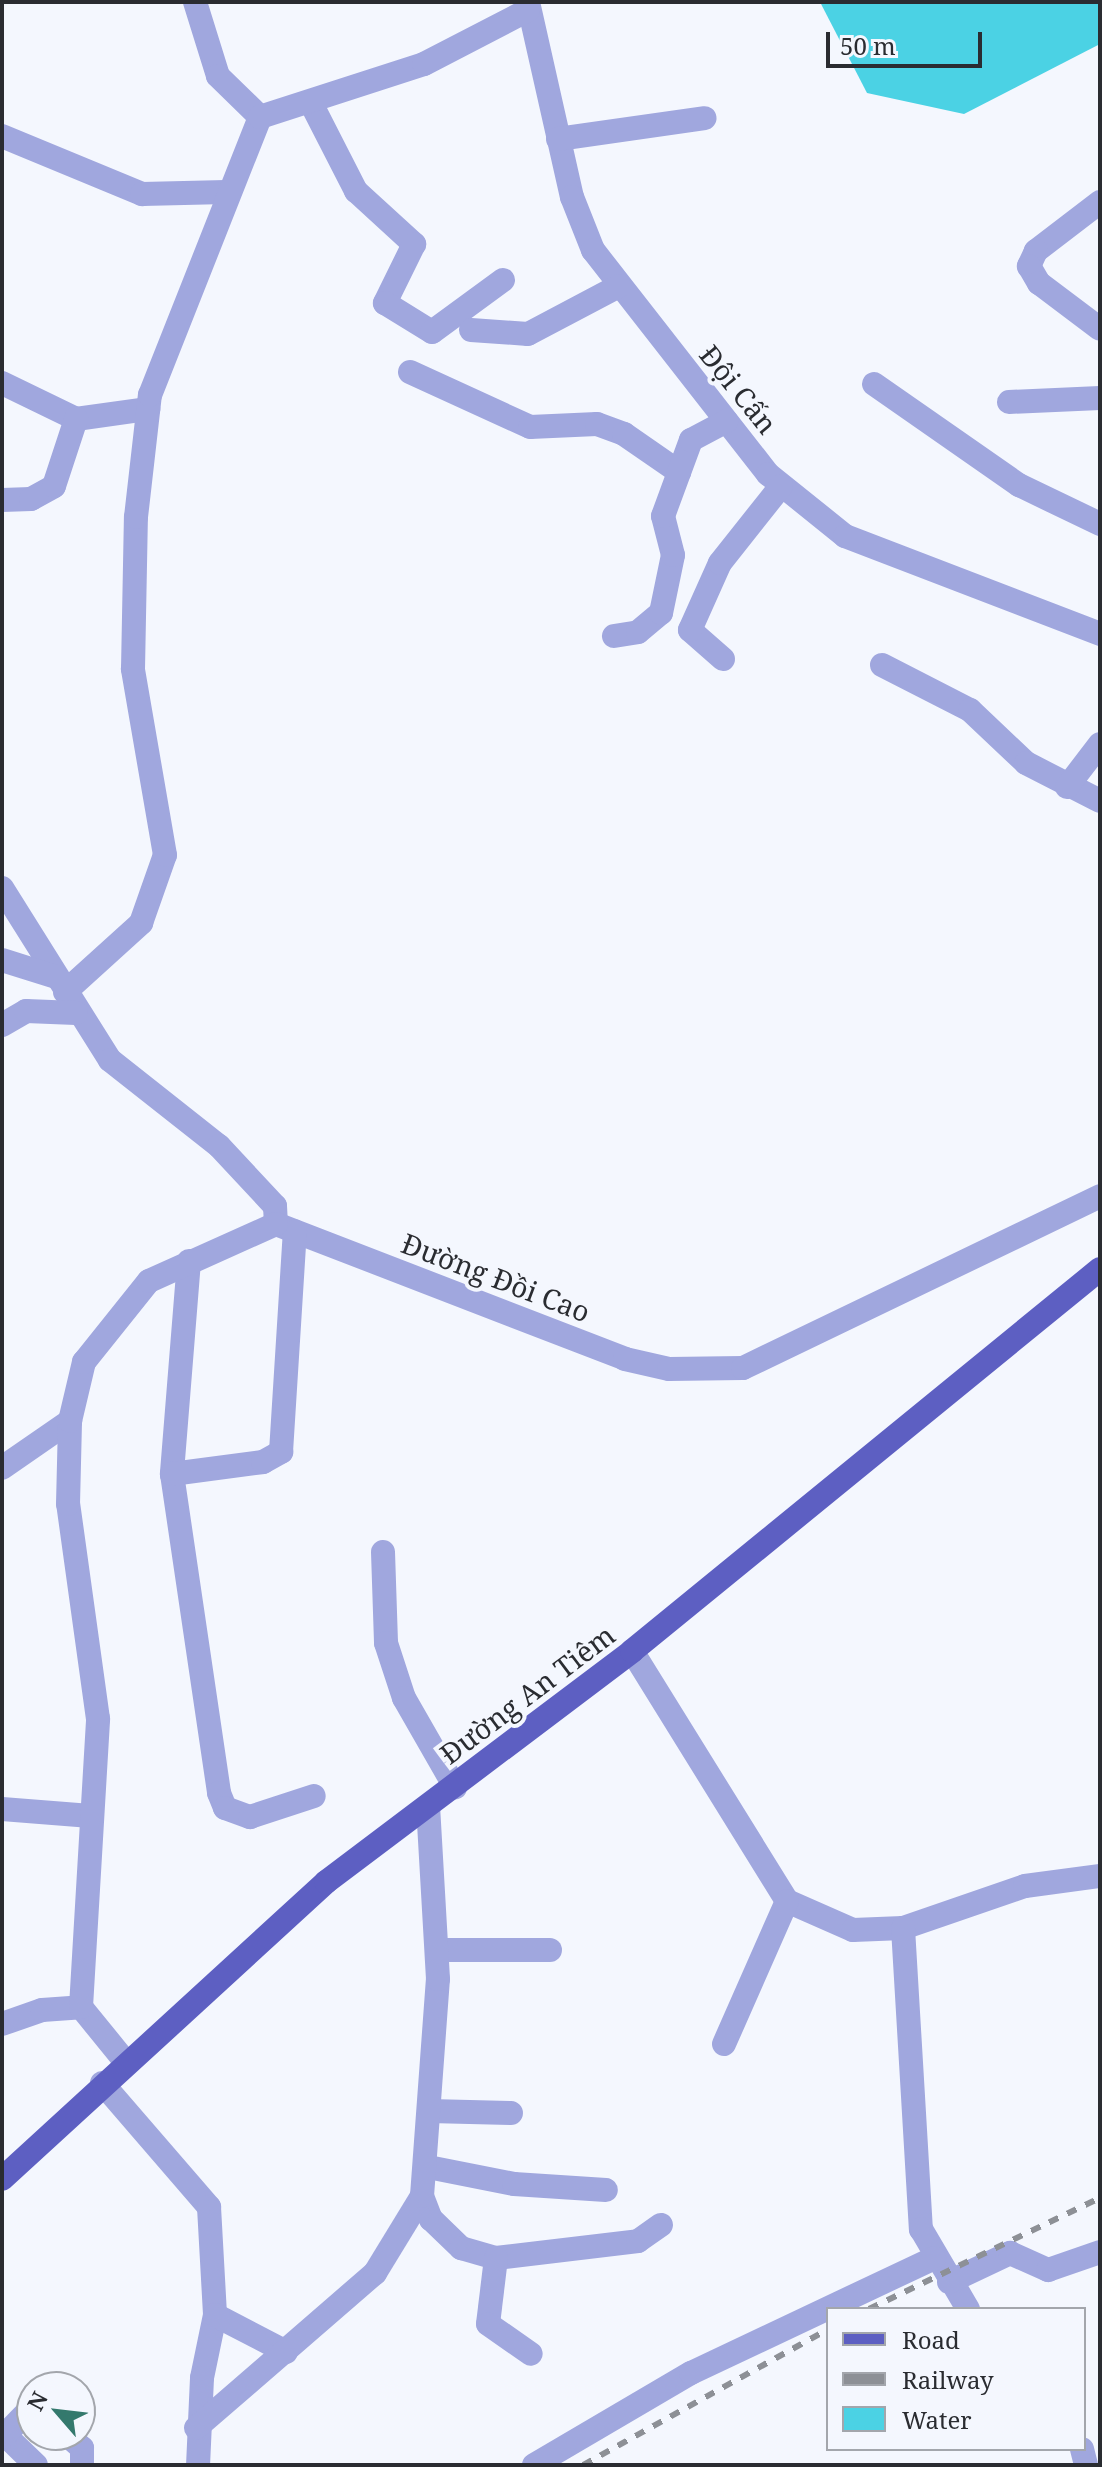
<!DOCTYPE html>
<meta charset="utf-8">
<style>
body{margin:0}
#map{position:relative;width:1102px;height:2467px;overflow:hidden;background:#f4f7fe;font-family:"Noto Serif",serif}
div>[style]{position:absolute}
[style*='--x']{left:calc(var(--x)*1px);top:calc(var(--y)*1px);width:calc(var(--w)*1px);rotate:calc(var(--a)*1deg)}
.water>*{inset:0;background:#4bd2e4}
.minor>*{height:24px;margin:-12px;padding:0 12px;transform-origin:12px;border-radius:12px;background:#a0a7de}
.major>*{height:24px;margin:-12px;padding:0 12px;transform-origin:12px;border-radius:12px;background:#5d5fc2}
.rail>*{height:6px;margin-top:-3px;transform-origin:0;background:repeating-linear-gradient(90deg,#8d9096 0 10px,transparent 0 20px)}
span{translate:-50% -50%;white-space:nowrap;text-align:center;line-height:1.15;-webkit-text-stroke:8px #f4f7fe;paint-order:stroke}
.street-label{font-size:28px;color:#2a2c31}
.frame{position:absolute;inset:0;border:4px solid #2a2c31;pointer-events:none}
.legend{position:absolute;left:826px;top:2307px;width:260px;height:144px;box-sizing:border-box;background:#f4f7fe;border:2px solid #a3a6ac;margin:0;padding:10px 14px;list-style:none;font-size:24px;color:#2a2c31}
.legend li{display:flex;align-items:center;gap:16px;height:40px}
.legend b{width:40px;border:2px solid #a3a6ac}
.north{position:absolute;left:16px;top:2371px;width:80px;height:80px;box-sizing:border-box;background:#f4f7fe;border:2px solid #a3a6ac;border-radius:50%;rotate:298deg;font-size:22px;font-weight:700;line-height:32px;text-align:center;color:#2a2c31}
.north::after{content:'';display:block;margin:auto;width:28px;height:36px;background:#34796d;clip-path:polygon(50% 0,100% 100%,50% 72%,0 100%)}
.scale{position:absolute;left:826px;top:32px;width:156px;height:36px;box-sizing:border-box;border:4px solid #2a2c31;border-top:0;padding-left:10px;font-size:24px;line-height:28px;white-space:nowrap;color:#2a2c31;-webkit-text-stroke:6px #f4f7fe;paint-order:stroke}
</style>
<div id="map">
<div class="water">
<i style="clip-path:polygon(820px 2px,1100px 2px,1100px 44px,964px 114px,867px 93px)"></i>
</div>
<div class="minor">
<i style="--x:195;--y:2;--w:77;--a:72.7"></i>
<i style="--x:218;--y:76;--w:59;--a:44.3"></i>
<i style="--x:528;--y:2;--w:200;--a:77.3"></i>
<i style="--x:572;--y:197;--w:57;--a:68.4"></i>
<i style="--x:593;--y:250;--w:284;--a:52"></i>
<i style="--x:768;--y:474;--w:99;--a:38.8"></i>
<i style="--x:845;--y:536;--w:273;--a:21"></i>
<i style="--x:312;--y:105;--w:97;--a:62.9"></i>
<i style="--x:356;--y:191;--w:79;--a:42.4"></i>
<i style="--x:414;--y:244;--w:66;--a:116.2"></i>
<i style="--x:385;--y:303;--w:55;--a:31.7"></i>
<i style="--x:432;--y:332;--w:88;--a:-36.2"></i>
<i style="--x:2;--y:136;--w:152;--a:22.5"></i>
<i style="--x:142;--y:194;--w:84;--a:-1.4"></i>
<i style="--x:558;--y:139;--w:148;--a:-8.1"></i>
<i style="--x:1100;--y:202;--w:81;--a:142.6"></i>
<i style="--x:1036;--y:251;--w:17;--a:115"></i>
<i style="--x:1029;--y:266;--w:20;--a:60"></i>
<i style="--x:1039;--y:283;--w:76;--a:37"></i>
<i style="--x:471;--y:330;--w:57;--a:4"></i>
<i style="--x:528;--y:334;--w:103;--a:-27.8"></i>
<i style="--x:410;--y:372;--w:132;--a:24.6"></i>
<i style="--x:530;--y:427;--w:67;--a:-2.6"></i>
<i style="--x:597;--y:424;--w:29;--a:20"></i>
<i style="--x:624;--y:434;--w:67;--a:34.6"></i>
<i style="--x:2;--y:383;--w:82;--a:25.9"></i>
<i style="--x:76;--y:419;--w:73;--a:-7.9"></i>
<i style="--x:874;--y:384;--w:177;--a:34.9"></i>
<i style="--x:1019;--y:485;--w:90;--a:25.7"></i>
<i style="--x:1009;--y:402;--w:91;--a:-2.5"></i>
<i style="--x:2;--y:500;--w:29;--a:-2"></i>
<i style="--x:31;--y:499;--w:26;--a:-29"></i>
<i style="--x:54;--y:486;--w:71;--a:-71.8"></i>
<i style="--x:614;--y:636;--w:24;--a:-9"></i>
<i style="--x:638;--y:632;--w:30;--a:-40"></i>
<i style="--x:661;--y:613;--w:59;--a:-78.3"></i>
<i style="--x:673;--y:555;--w:40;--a:-104.4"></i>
<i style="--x:663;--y:516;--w:81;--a:-69.8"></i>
<i style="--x:691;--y:440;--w:40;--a:-28"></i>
<i style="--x:723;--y:659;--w:44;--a:-138.7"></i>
<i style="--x:690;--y:630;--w:73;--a:-65.9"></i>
<i style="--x:720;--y:563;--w:98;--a:-51.6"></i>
<i style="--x:882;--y:665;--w:99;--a:27.1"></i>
<i style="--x:970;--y:710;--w:77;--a:43.4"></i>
<i style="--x:1026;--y:763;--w:83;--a:27.2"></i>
<i style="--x:1067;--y:787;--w:54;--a:-52.5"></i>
<i style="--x:2;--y:888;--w:203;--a:57.9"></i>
<i style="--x:110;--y:1060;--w:139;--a:38.3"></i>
<i style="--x:219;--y:1146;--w:82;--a:47"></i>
<i style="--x:275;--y:1206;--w:18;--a:87"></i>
<i style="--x:276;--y:1224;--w:374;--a:21.1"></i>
<i style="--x:625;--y:1359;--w:45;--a:12.8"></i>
<i style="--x:669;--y:1369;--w:74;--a:-0.8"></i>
<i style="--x:743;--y:1368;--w:396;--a:-25.7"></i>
<i style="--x:2;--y:960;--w:57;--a:17.5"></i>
<i style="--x:65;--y:992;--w:103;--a:-42.2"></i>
<i style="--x:141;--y:923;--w:72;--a:-70.6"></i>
<i style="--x:165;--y:855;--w:189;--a:-99.8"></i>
<i style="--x:133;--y:669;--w:152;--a:-88.9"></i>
<i style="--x:136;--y:517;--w:123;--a:-83.5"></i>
<i style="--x:150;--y:395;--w:299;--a:-68.4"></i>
<i style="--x:260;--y:117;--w:172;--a:-17.9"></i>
<i style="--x:424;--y:64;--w:117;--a:-27.4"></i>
<i style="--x:2;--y:1025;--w:28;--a:-30"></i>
<i style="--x:26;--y:1011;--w:50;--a:2.3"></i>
<i style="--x:189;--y:1261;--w:214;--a:94.6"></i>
<i style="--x:172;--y:1474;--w:322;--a:81.6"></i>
<i style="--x:219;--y:1793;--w:16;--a:68"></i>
<i style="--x:225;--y:1808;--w:27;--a:20"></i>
<i style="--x:250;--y:1817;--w:67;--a:-18.2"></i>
<i style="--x:2;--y:1468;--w:83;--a:-34.7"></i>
<i style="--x:172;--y:1474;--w:92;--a:-7.5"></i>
<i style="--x:263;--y:1462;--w:21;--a:-29"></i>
<i style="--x:281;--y:1452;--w:221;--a:-86.4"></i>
<i style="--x:383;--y:1552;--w:91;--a:88.1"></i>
<i style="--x:386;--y:1643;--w:58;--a:71.9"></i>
<i style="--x:404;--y:1698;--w:103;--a:60.2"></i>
<i style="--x:632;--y:1651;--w:294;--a:58.2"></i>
<i style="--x:787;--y:1901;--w:72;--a:23.7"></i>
<i style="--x:853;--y:1930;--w:50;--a:-2.3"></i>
<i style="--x:903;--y:1928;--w:129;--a:-19"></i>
<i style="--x:1025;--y:1886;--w:76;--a:-7.6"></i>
<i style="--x:2;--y:1809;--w:89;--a:4.5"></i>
<i style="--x:903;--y:1928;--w:302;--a:86.6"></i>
<i style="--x:921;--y:2229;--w:93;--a:59.6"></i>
<i style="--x:437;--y:1950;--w:113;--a:0"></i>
<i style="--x:2;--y:2024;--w:42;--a:-19.3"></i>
<i style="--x:42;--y:2010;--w:39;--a:-4"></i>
<i style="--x:724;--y:2044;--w:156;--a:-66.2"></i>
<i style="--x:124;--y:2060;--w:68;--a:-129.1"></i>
<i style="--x:81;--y:2007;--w:289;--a:-86.6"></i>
<i style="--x:98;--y:1719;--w:217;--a:-97.9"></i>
<i style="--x:68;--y:1504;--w:83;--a:-88.6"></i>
<i style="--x:70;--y:1421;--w:61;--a:-76.7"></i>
<i style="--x:84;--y:1362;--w:104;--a:-51.3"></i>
<i style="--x:149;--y:1281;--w:139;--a:-24.2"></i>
<i style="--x:102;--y:2083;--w:164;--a:49.2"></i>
<i style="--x:209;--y:2207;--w:108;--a:86.8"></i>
<i style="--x:215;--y:2315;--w:64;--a:101.7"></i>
<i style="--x:202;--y:2378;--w:87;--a:92.6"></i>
<i style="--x:429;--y:2111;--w:82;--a:1.4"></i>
<i style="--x:428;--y:2167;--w:88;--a:11.2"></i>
<i style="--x:514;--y:2184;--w:92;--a:3.7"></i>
<i style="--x:422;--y:2196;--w:25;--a:69"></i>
<i style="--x:431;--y:2219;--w:42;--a:44"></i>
<i style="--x:461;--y:2248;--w:36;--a:16"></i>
<i style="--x:496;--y:2258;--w:143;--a:-6.8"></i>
<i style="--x:638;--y:2241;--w:28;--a:-35"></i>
<i style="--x:496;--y:2258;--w:66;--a:96.9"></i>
<i style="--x:488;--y:2324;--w:52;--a:34.9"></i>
<i style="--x:949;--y:2282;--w:68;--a:-25.4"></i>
<i style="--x:1010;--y:2253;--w:42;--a:24.1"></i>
<i style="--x:1048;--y:2270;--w:55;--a:-19.1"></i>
<i style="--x:215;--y:2315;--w:80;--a:27.5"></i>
<i style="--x:196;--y:2428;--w:237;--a:-40.9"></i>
<i style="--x:375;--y:2273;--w:90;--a:-58.6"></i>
<i style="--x:422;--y:2196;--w:218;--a:-85.8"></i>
<i style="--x:438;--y:1979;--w:173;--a:-93.3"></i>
<i style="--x:5;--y:2435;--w:43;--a:44.1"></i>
<i style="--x:67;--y:2435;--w:20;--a:41"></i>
<i style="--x:82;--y:2448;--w:17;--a:90"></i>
<i style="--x:2;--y:2438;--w:43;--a:-45.9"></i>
<i style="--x:1082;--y:2449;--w:16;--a:76"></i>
<i style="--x:534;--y:2465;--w:182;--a:-30.4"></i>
<i style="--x:691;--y:2373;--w:269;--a:-25.3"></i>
</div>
<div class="major">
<i style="--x:2;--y:2179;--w:440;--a:-42.5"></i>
<i style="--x:326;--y:1882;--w:383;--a:-37"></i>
<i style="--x:632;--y:1651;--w:604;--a:-39.22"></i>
</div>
<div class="rail">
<i style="--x:869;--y:2309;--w:256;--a:-25.7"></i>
<i style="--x:583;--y:2465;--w:280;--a:-29"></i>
</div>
<div class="street-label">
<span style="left:739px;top:389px;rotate:51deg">Đội Cấn</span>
<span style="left:496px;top:1277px;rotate:21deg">Đường Đồi Cao</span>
<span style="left:527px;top:1694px;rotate:-37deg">Đường An Tiêm</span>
</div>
<div class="frame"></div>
<ul class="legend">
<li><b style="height:10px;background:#5d5fc2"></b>Road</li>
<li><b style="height:10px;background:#8d9096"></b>Railway</li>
<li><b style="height:22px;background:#4bd2e4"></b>Water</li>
</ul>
<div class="north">N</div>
<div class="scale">50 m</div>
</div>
